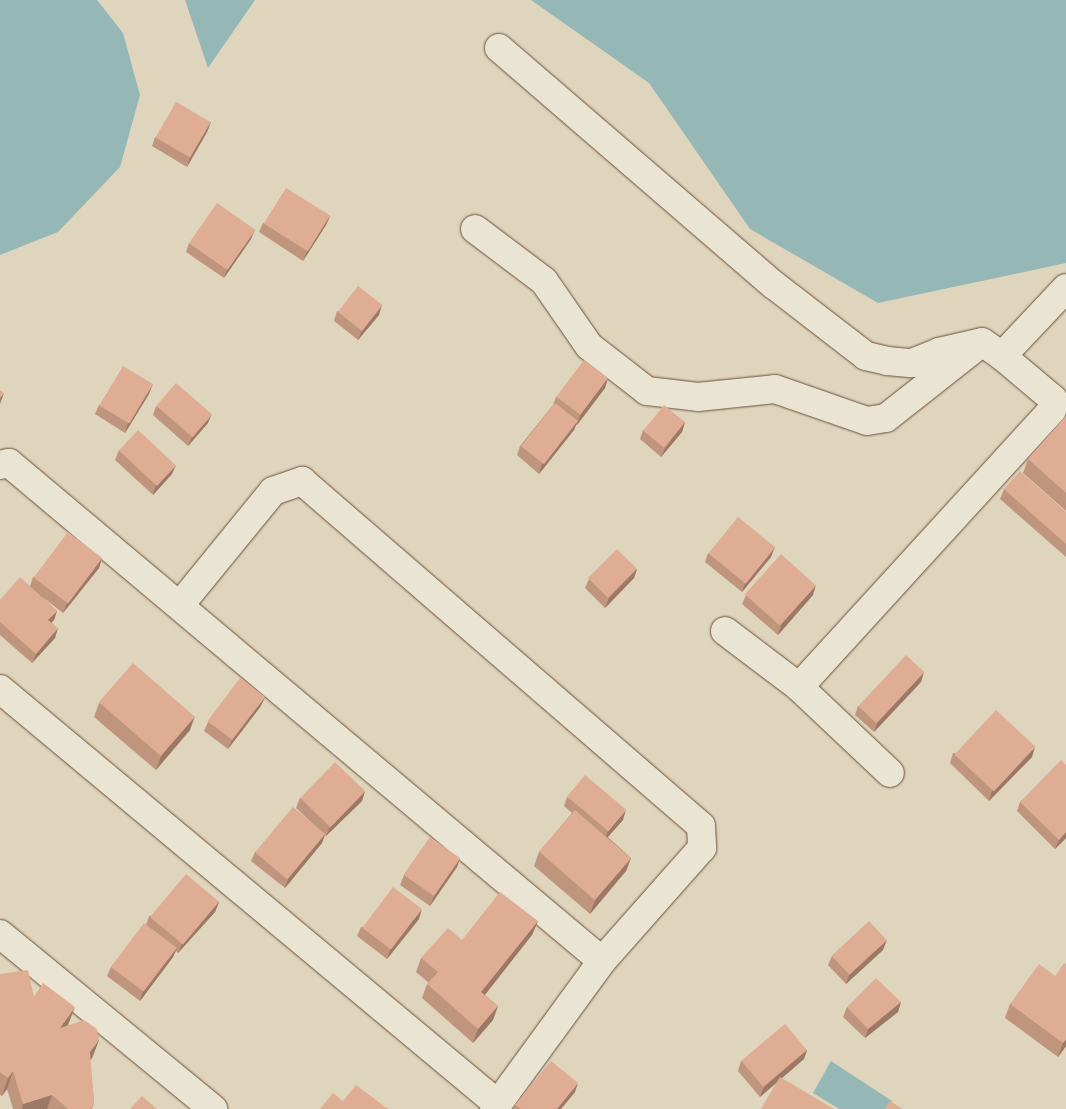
<!DOCTYPE html>
<style>
body{margin:0}
#map{position:relative;width:1066px;height:1109px;overflow:hidden;background:#dfd5bc;font-family:"Libre Bodoni",serif}
div>[style]{position:absolute}
[style*='--x']{left:calc(var(--x)*1px);top:calc(var(--y)*1px);width:calc(var(--w)*1px);rotate:calc(var(--a)*1deg)}
.water>*{inset:0;background:#95b8b7}
.roads{filter:drop-shadow(0 0 1px #6a503a) drop-shadow(0 0 1px #6a503a)}
.minor>*{height:28px;margin:-14px;padding:0 14px;transform-origin:14px;border-radius:14px;background:#eae4d3}
.wall>*{inset:0;background:#c0957e}
.shaded-wall>*{inset:0;background:#9c7967}
.building>*{inset:0;background:#dfad93;transform-origin:0 0}
span{translate:-50% -50%;white-space:nowrap;text-align:center;line-height:1.15;-webkit-text-stroke:4px #eae4d3;paint-order:stroke}
</style>
<div id="map">
<div class="water">
<i style="clip-path:polygon(0 0,97px 0,123px 33px,140px 95px,120px 167px,58px 232px,0 255px)"></i>
<i style="clip-path:polygon(185px 0,255px 0,208px 68px)"></i>
<i style="clip-path:polygon(531px 0,1066px 0,1066px 263px,878px 303px,750px 229px,649px 83px)"></i>
<i style="clip-path:polygon(831px 1061px,892px 1101px,886px 1109px,839px 1109px,813px 1093px)"></i>
</div>
<div class="roads">
<div class="minor">
<i style="--x:499;--y:48;--w:363;--a:40.8"></i>
<i style="--x:774;--y:285;--w:116;--a:37.7"></i>
<i style="--x:866;--y:356;--w:22;--a:13"></i>
<i style="--x:887;--y:361;--w:25;--a:5"></i>
<i style="--x:912;--y:363;--w:29;--a:-22"></i>
<i style="--x:939;--y:352;--w:44;--a:-13.1"></i>
<i style="--x:982;--y:342;--w:24;--a:35"></i>
<i style="--x:1002;--y:356;--w:93;--a:-46.7"></i>
<i style="--x:475;--y:229;--w:86;--a:37"></i>
<i style="--x:544;--y:281;--w:79;--a:55.3"></i>
<i style="--x:589;--y:346;--w:73;--a:37.8"></i>
<i style="--x:647;--y:391;--w:51;--a:6.7"></i>
<i style="--x:698;--y:397;--w:77;--a:-5.9"></i>
<i style="--x:775;--y:389;--w:97;--a:19.2"></i>
<i style="--x:867;--y:421;--w:19;--a:-9"></i>
<i style="--x:886;--y:418;--w:113;--a:-38.2"></i>
<i style="--x:0;--y:465;--w:9;--a:-13"></i>
<i style="--x:9;--y:463;--w:774;--a:40.02"></i>
<i style="--x:180;--y:605;--w:147;--a:-50.8"></i>
<i style="--x:273;--y:491;--w:31;--a:-19"></i>
<i style="--x:302;--y:481;--w:527;--a:40.85"></i>
<i style="--x:701;--y:826;--w:22;--a:87"></i>
<i style="--x:702;--y:848;--w:151;--a:131.5"></i>
<i style="--x:602;--y:961;--w:183;--a:126.1"></i>
<i style="--x:725;--y:631;--w:93;--a:37.1"></i>
<i style="--x:799;--y:687;--w:125;--a:43.4"></i>
<i style="--x:799;--y:687;--w:375;--a:-47.6"></i>
<i style="--x:1052;--y:410;--w:11;--a:-85"></i>
<i style="--x:1053;--y:399;--w:67;--a:-139.9"></i>
<i style="--x:0;--y:689;--w:648;--a:39.81"></i>
<i style="--x:0;--y:934;--w:276;--a:39.4"></i>
</div>
</div>
<div class="wall">
<i style="clip-path:polygon(211px 122px,207px 132px,187px 167px,152px 146px,155px 137px)"></i>
<i style="clip-path:polygon(330px 216px,326px 225px,303px 261px,259px 232px,263px 223px)"></i>
<i style="clip-path:polygon(251px 239px,224px 278px,186px 252px,189px 243px)"></i>
<i style="clip-path:polygon(337px 311px,379px 315px,358px 340px,334px 321px)"></i>
<i style="clip-path:polygon(608px 378px,605px 388px,577px 425px,576px 424px,574px 430px,539px 474px,517px 455px,520px 446px,553px 405px,556px 397px)"></i>
<i style="clip-path:polygon(149px 394px,125px 433px,95px 414px,99px 405px)"></i>
<i style="clip-path:polygon(156px 406px,208px 423px,188px 446px,153px 415px)"></i>
<i style="clip-path:polygon(1066px 416px,1066px 511px,1023px 473px,1028px 459px)"></i>
<i style="clip-path:polygon(685px 422px,682px 432px,661px 457px,640px 439px,643px 430px)"></i>
<i style="clip-path:polygon(119px 450px,172px 474px,153px 495px,115px 460px)"></i>
<i style="clip-path:polygon(1004px 489px,1066px 512px,1066px 557px,1000px 499px)"></i>
<i style="clip-path:polygon(708px 553px,771px 557px,742px 592px,705px 562px)"></i>
<i style="clip-path:polygon(102px 558px,99px 568px,63px 613px,41px 596px,57px 611px,54px 620px,52px 622px,55px 638px,32px 663px,0 635px,0 600px,30px 586px,33px 577px)"></i>
<i style="clip-path:polygon(637px 569px,634px 578px,605px 608px,585px 588px,589px 579px)"></i>
<i style="clip-path:polygon(746px 595px,813px 595px,778px 635px,742px 604px)"></i>
<i style="clip-path:polygon(921px 682px,874px 732px,855px 715px,858px 706px)"></i>
<i style="clip-path:polygon(99px 703px,190px 730px,156px 770px,94px 717px)"></i>
<i style="clip-path:polygon(261px 706px,228px 749px,204px 731px,208px 722px)"></i>
<i style="clip-path:polygon(953px 753px,1032px 757px,989px 801px,950px 763px)"></i>
<i style="clip-path:polygon(1066px 765px,1066px 838px,1055px 849px,1017px 811px,1020px 802px)"></i>
<i style="clip-path:polygon(365px 791px,362px 801px,326px 836px,325px 835px,322px 843px,285px 888px,251px 861px,255px 852px,313px 824px,296px 808px,300px 798px)"></i>
<i style="clip-path:polygon(567px 797px,623px 820px,608px 837px,631px 858px,626px 871px,590px 914px,534px 866px,539px 852px,572px 813px,564px 806px)"></i>
<i style="clip-path:polygon(460px 858px,457px 867px,430px 906px,400px 885px,404px 875px)"></i>
<i style="clip-path:polygon(219px 902px,215px 912px,178px 953px,176px 951px,173px 957px,140px 1001px,107px 976px,111px 967px,146px 925px,149px 916px)"></i>
<i style="clip-path:polygon(419px 919px,387px 959px,357px 936px,361px 927px)"></i>
<i style="clip-path:polygon(538px 921px,532px 935px,485px 995px,498px 1006px,493px 1020px,473px 1043px,422px 998px,427px 984px,429px 983px,416px 972px,421px 958px)"></i>
<i style="clip-path:polygon(883px 950px,846px 984px,828px 965px,832px 956px)"></i>
<i style="clip-path:polygon(0 974px,34px 997px,68px 1025px,99px 1040px,92px 1058px,90px 1060px,94px 1103px,92px 1109px,13px 1109px,7px 1089px,2px 1096px,0 1095px)"></i>
<i style="clip-path:polygon(1055px 976px,1066px 1046px,1058px 1057px,1005px 1018px,1010px 1004px)"></i>
<i style="clip-path:polygon(901px 1002px,898px 1012px,865px 1038px,843px 1017px,847px 1007px)"></i>
<i style="clip-path:polygon(807px 1050px,804px 1059px,760px 1097px,738px 1071px,741px 1061px)"></i>
<i style="clip-path:polygon(575px 1092px,561px 1109px,514px 1109px,515px 1105px)"></i>
</div>
<div class="shaded-wall">
<i style="clip-path:polygon(211px 122px,207px 132px,187px 167px,190px 157px)"></i>
<i style="clip-path:polygon(330px 216px,326px 225px,303px 261px,307px 251px)"></i>
<i style="clip-path:polygon(255px 230px,251px 239px,224px 278px,227px 269px)"></i>
<i style="clip-path:polygon(382px 305px,379px 315px,358px 340px,362px 330px)"></i>
<i style="clip-path:polygon(608px 378px,605px 388px,577px 425px,580px 415px)"></i>
<i style="clip-path:polygon(153px 384px,149px 394px,125px 433px,128px 423px)"></i>
<i style="clip-path:polygon(4px 393px,0 404px,0 398px)"></i>
<i style="clip-path:polygon(212px 414px,208px 423px,188px 446px,192px 437px)"></i>
<i style="clip-path:polygon(578px 421px,574px 430px,539px 474px,542px 464px)"></i>
<i style="clip-path:polygon(685px 422px,682px 432px,661px 457px,665px 448px)"></i>
<i style="clip-path:polygon(176px 465px,172px 474px,153px 495px,156px 485px)"></i>
<i style="clip-path:polygon(775px 547px,771px 557px,742px 592px,745px 583px)"></i>
<i style="clip-path:polygon(102px 558px,99px 568px,63px 613px,67px 604px)"></i>
<i style="clip-path:polygon(637px 569px,634px 578px,605px 608px,609px 598px)"></i>
<i style="clip-path:polygon(816px 585px,813px 595px,778px 635px,781px 625px)"></i>
<i style="clip-path:polygon(57px 611px,54px 620px,45px 629px,48px 620px)"></i>
<i style="clip-path:polygon(58px 628px,55px 638px,32px 663px,36px 654px)"></i>
<i style="clip-path:polygon(924px 672px,921px 682px,874px 732px,877px 723px)"></i>
<i style="clip-path:polygon(265px 697px,261px 706px,228px 749px,232px 740px)"></i>
<i style="clip-path:polygon(195px 716px,190px 730px,156px 770px,161px 756px)"></i>
<i style="clip-path:polygon(1035px 747px,1032px 757px,989px 801px,992px 791px)"></i>
<i style="clip-path:polygon(365px 791px,362px 801px,326px 836px,330px 827px)"></i>
<i style="clip-path:polygon(626px 810px,623px 820px,604px 841px,608px 831px)"></i>
<i style="clip-path:polygon(1066px 832px,1066px 838px,1055px 849px,1059px 840px)"></i>
<i style="clip-path:polygon(325px 834px,322px 843px,285px 888px,288px 879px)"></i>
<i style="clip-path:polygon(460px 858px,457px 867px,430px 906px,434px 896px)"></i>
<i style="clip-path:polygon(631px 858px,626px 871px,590px 914px,595px 900px)"></i>
<i style="clip-path:polygon(219px 902px,215px 912px,178px 953px,182px 944px)"></i>
<i style="clip-path:polygon(422px 909px,419px 919px,387px 959px,390px 950px)"></i>
<i style="clip-path:polygon(538px 921px,532px 935px,476px 1006px,481px 992px)"></i>
<i style="clip-path:polygon(887px 940px,883px 950px,846px 984px,849px 975px)"></i>
<i style="clip-path:polygon(177px 948px,173px 957px,140px 1001px,143px 991px)"></i>
<i style="clip-path:polygon(901px 1002px,898px 1012px,865px 1038px,868px 1029px)"></i>
<i style="clip-path:polygon(498px 1006px,493px 1020px,473px 1043px,478px 1029px)"></i>
<i style="clip-path:polygon(75px 1007px,68px 1025px,53px 1046px,60px 1028px)"></i>
<i style="clip-path:polygon(1066px 1039px,1066px 1046px,1058px 1057px,1063px 1043px)"></i>
<i style="clip-path:polygon(99px 1040px,92px 1058px,83px 1070px,90px 1052px)"></i>
<i style="clip-path:polygon(807px 1050px,804px 1059px,760px 1097px,764px 1087px)"></i>
<i style="clip-path:polygon(13px 1071px,7px 1089px,2px 1096px,8px 1078px)"></i>
<i style="clip-path:polygon(578px 1083px,575px 1092px,561px 1109px,557px 1109px)"></i>
<i style="clip-path:polygon(52px 1095px,47px 1109px,22px 1109px,23px 1104px)"></i>
</div>
<div class="building">
<i style="left:176px;top:102px;width:40px;height:41px;rotate:30deg"></i>
<i style="left:286px;top:188px;width:52px;height:42px;rotate:32deg"></i>
<i style="left:217px;top:203px;width:47px;height:49px;rotate:35deg"></i>
<i style="left:358px;top:286px;width:31px;height:33px;rotate:38deg"></i>
<i style="left:584px;top:360px;width:30px;height:46px;rotate:37deg"></i>
<i style="left:123px;top:366px;width:35px;height:46px;rotate:31deg"></i>
<i style="left:176px;top:383px;width:48px;height:30px;rotate:41deg"></i>
<i style="clip-path:polygon(0 390px,4px 393px,0 398px)"></i>
<i style="left:555px;top:403px;width:29px;height:55px;rotate:38deg"></i>
<i style="left:664px;top:405px;width:27px;height:33px;rotate:39deg"></i>
<i style="clip-path:polygon(1066px 416px,1066px 493px,1028px 459px)"></i>
<i style="left:138px;top:430px;width:52px;height:28px;rotate:43deg"></i>
<i style="clip-path:polygon(1020px 471px,1066px 512px,1066px 544px,1004px 489px)"></i>
<i style="left:738px;top:517px;width:48px;height:47px;rotate:39deg"></i>
<i style="left:68px;top:532px;width:43px;height:57px;rotate:37deg"></i>
<i style="left:617px;top:549px;width:28px;height:41px;rotate:45deg"></i>
<i style="left:781px;top:554px;width:47px;height:54px;rotate:42deg"></i>
<i style="clip-path:polygon(20px 577px,57px 611px,48px 620px,58px 628px,36px 654px,0 622px,0 600px)"></i>
<i style="left:906px;top:655px;width:25px;height:70px;rotate:43deg"></i>
<i style="left:133px;top:663px;width:82px;height:52px;rotate:41deg"></i>
<i style="left:240px;top:678px;width:31px;height:54px;rotate:37deg"></i>
<i style="left:996px;top:710px;width:54px;height:61px;rotate:43deg"></i>
<i style="clip-path:polygon(1061px 760px,1066px 765px,1066px 832px,1059px 840px,1020px 802px)"></i>
<i style="left:335px;top:762px;width:42px;height:50px;rotate:44deg"></i>
<i style="left:585px;top:775px;width:54px;height:28px;rotate:40deg"></i>
<i style="left:293px;top:807px;width:42px;height:59px;rotate:40deg"></i>
<i style="left:575px;top:810px;width:74px;height:55px;rotate:41deg"></i>
<i style="left:430px;top:837px;width:37px;height:46px;rotate:35deg"></i>
<i style="left:186px;top:874px;width:43px;height:56px;rotate:40deg"></i>
<i style="left:393px;top:887px;width:36px;height:51px;rotate:37deg"></i>
<i style="clip-path:polygon(500px 892px,538px 921px,481px 992px,498px 1006px,478px 1029px,427px 984px,438px 972px,421px 958px,448px 928px,462px 940px)"></i>
<i style="left:869px;top:921px;width:26px;height:51px;rotate:47deg"></i>
<i style="left:144px;top:923px;width:41px;height:55px;rotate:37deg"></i>
<i style="clip-path:polygon(1064px 963px,1066px 964px,1066px 1039px,1063px 1043px,1010px 1004px,1039px 964px,1055px 976px)"></i>
<i style="clip-path:polygon(28px 970px,34px 997px,43px 983px,75px 1007px,60px 1028px,84px 1020px,97px 1029px,99px 1040px,90px 1052px,94px 1103px,91px 1109px,68px 1109px,52px 1095px,23px 1104px,13px 1071px,8px 1078px,0 1072px,0 974px)"></i>
<i style="clip-path:polygon(876px 978px,901px 1002px,868px 1029px,847px 1007px)"></i>
<i style="left:785px;top:1024px;width:34px;height:57px;rotate:50deg"></i>
<i style="clip-path:polygon(551px 1061px,578px 1083px,557px 1109px,521px 1109px,515px 1105px)"></i>
<i style="clip-path:polygon(780px 1077px,834px 1109px,761px 1109px)"></i>
<i style="clip-path:polygon(356px 1085px,388px 1109px,320px 1109px,333px 1093px,343px 1101px)"></i>
<i style="clip-path:polygon(142px 1096px,157px 1109px,130px 1109px)"></i>
<i style="clip-path:polygon(890px 1101px,903px 1109px,885px 1109px)"></i>
</div>
</div>
